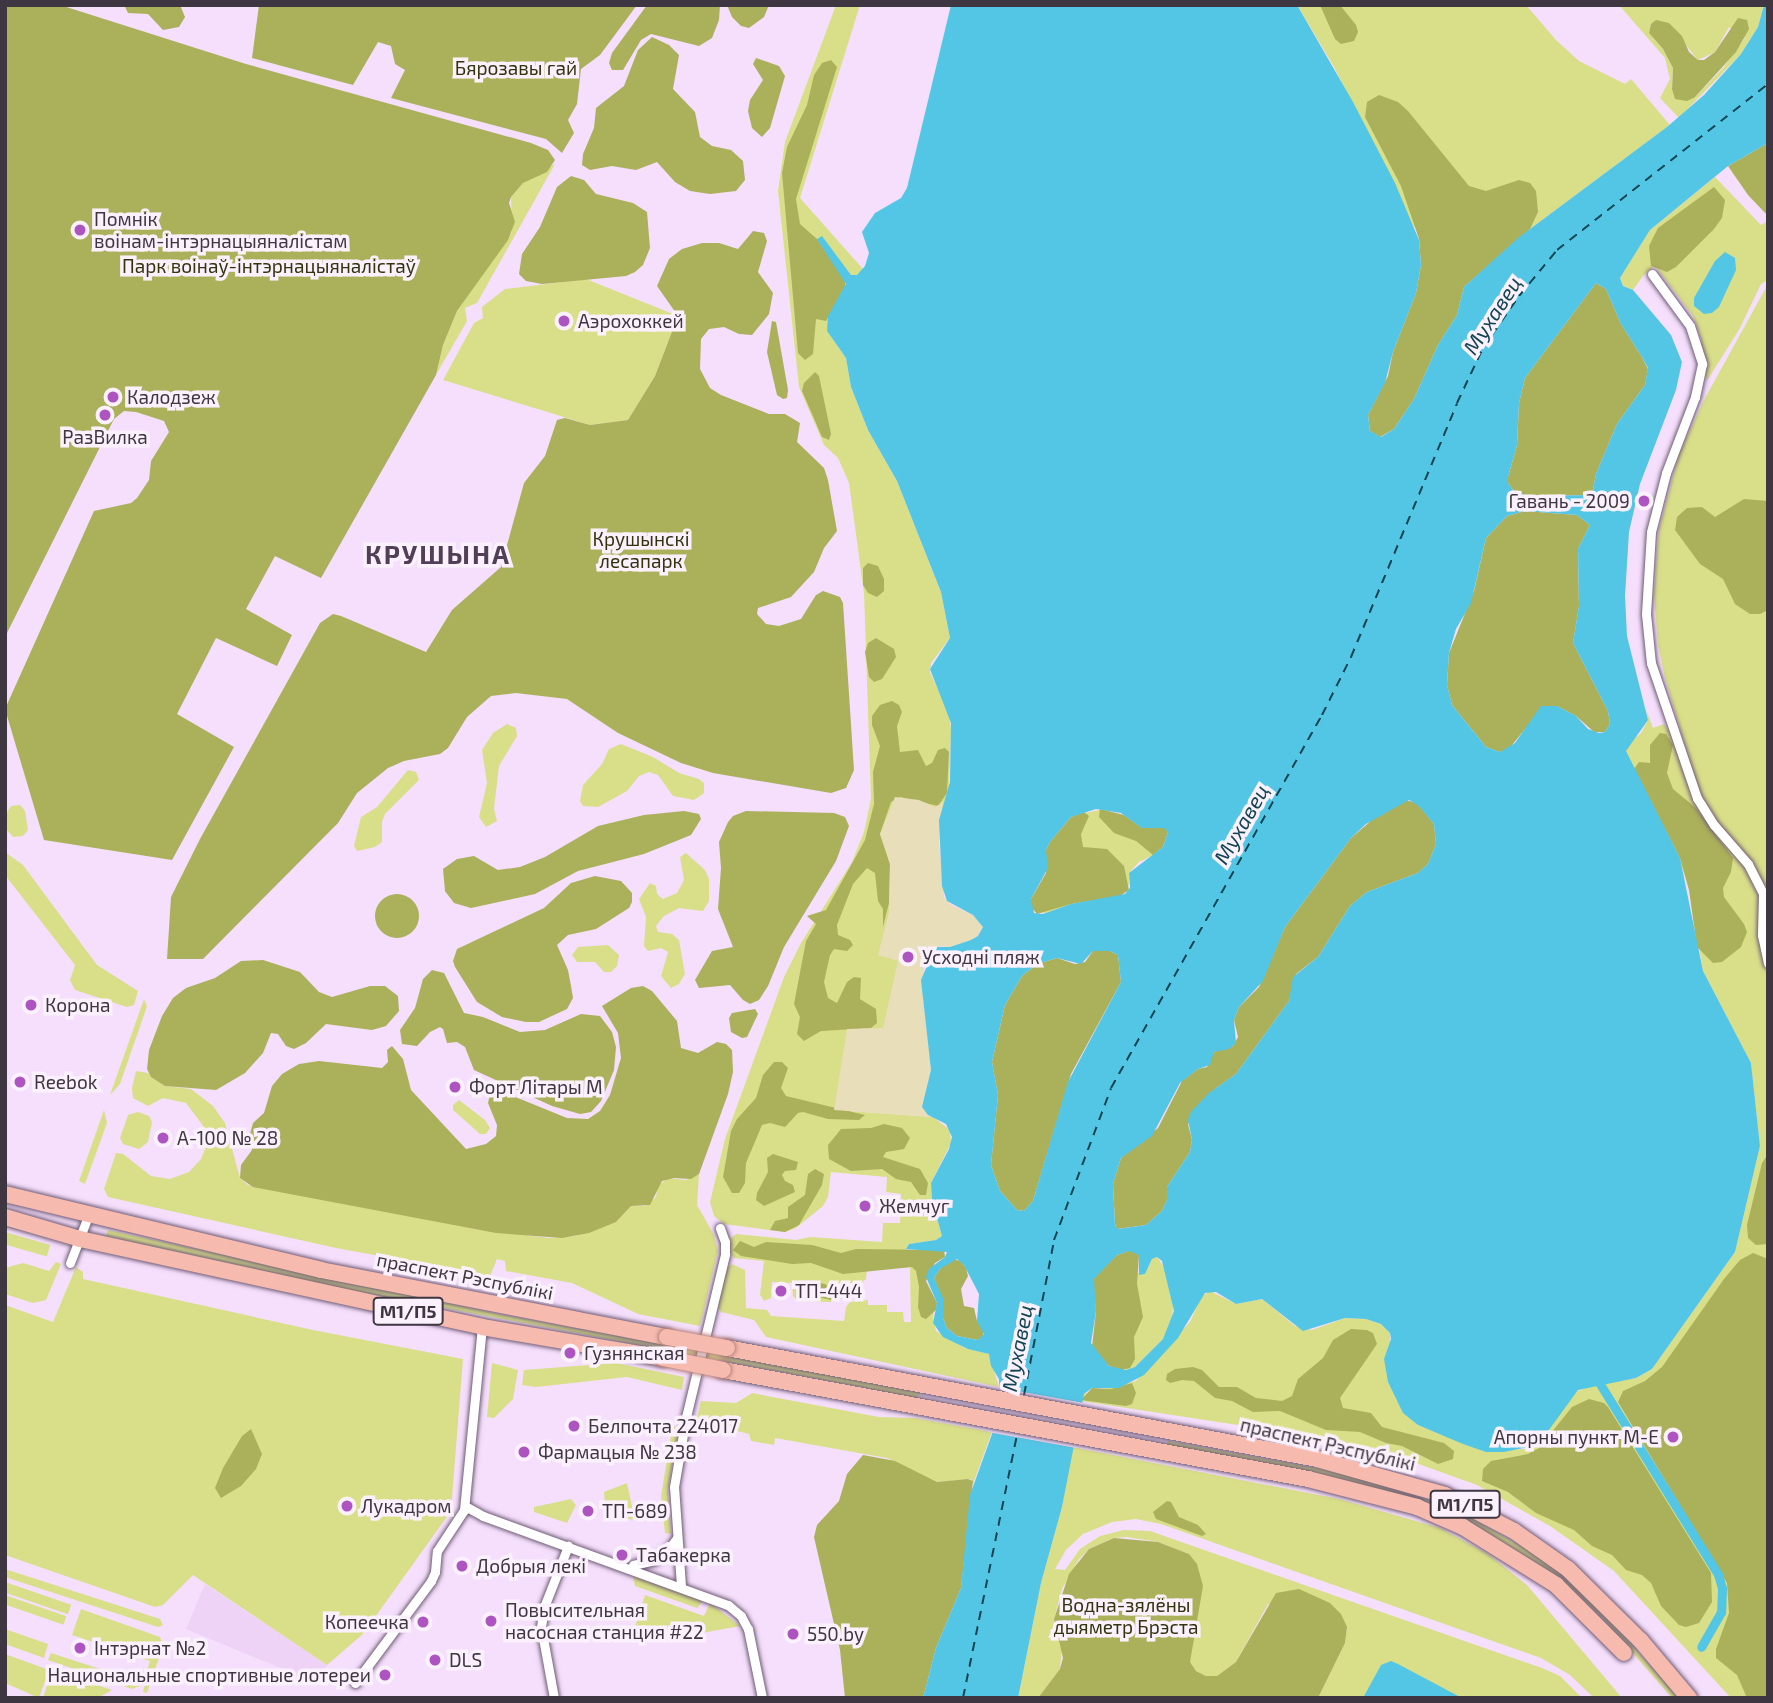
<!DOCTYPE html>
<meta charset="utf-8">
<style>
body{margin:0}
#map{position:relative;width:1773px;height:1703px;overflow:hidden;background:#f5dffc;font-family:"Exo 2",sans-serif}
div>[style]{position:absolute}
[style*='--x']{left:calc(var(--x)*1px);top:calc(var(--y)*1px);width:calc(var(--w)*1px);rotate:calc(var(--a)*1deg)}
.built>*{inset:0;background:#eed3f7}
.green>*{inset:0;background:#d9df89;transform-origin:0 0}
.forest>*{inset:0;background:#abb05a}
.round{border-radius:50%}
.sand>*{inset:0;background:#e8deb9}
.water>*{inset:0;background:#54c6e5}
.pier>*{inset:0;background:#f5dffc}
.canal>*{height:9px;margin:-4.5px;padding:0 4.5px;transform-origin:4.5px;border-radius:4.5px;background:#54c6e5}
.ferry>*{height:2px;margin-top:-1px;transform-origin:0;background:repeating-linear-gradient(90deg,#124551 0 9px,transparent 0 16px)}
.roads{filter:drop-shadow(0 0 2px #6f5b75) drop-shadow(0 0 2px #6f5b75)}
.minor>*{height:9px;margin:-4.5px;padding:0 4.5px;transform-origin:4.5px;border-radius:4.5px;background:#fff}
.trunk>*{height:16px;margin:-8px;padding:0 8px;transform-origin:8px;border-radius:8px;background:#f7baae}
.bridges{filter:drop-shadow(0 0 2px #b5807b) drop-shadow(0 0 2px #b5807b)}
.trunk-bridge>*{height:16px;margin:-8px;padding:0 8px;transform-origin:8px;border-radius:8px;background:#f7baae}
.dots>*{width:19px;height:19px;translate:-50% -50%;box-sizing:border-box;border:4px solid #faf1fd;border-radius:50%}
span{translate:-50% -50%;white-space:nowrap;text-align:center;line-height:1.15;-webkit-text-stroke:7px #faf1fd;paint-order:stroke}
.shield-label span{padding:2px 5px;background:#faf1fd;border:2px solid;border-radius:5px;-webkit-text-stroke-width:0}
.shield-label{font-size:18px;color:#3e3641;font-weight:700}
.park-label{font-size:19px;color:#32340e}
.poi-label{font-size:19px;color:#3e3641}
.left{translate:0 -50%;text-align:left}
.right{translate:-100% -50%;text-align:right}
.street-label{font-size:19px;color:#3e3641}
.water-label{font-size:21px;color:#124551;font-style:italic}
.district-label{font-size:26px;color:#523f57;font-weight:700;letter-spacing:2px}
.frame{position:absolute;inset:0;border:7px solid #3e3641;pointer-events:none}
</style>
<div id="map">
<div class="built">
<i style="clip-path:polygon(205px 1584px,327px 1665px,319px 1684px,186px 1629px)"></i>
</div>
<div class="green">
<i style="clip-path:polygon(836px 5px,860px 5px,800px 198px,863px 269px,857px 275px,851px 275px,821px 236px,844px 278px,827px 331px,846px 358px,851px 387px,868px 430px,897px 481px,941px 592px,950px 638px,931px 663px,930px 672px,950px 715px,951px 732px,949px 788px,883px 1028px,835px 1110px,933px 1117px,950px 1130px,951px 1143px,931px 1183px,932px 1200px,942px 1236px,936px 1240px,909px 1244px,906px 1249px,935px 1300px,933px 1318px,936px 1331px,965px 1348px,989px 1354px,999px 1387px,766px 1337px,754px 1320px,721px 1312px,717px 1305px,726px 1269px,732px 1264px,745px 1270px,746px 1308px,767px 1310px,771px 1316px,844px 1321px,846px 1307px,850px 1302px,868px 1300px,868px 1305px,887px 1305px,887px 1312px,903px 1312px,904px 1322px,911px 1322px,910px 1267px,867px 1270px,866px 1279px,844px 1297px,832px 1302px,798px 1301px,793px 1296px,792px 1283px,772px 1282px,771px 1298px,764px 1301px,760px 1295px,764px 1261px,734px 1258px,729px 1252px,730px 1239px,736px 1234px,796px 1240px,810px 1237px,882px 1242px,883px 1223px,900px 1223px,901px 1194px,886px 1192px,887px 1177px,831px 1172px,828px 1197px,823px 1206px,796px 1228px,785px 1232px,724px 1224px,714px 1216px,710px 1202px,725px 1139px,784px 977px,801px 943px,852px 862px,864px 832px,871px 799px,864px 593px,849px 483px,838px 458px,824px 445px,799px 387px,778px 191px,785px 142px)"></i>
<i style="clip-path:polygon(1297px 5px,1526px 5px,1556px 40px,1579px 61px,1625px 84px,1631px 79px,1670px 125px,1518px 238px,1414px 227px,1334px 67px)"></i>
<i style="clip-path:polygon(evenodd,1619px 5px,1764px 5px,1758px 27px,1741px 54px,1679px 118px,1660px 98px,1670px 79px,1665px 58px,1619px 5px,1651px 24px,1685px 44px,1698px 60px,1715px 52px,1729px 27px,1745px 38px,1723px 68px,1695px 97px,1672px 89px,1673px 68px,1663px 49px,1649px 33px,1651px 24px)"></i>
<i style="clip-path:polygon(555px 164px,477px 303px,465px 308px,467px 321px,436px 375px,443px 345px,457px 311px,512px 232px,511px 197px,523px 183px)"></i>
<i style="clip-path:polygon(1715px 177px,1761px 225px,1768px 221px,1768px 280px,1761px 284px,1740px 328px,1707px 381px,1701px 338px,1693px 316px,1655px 266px,1643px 276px,1633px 290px,1623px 286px,1620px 278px,1650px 230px)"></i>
<i style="clip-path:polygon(586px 279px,678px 316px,655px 376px,628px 420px,590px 425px,443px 380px,474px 323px,483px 318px,482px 307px,505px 289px)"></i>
<i style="clip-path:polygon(1768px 284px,1768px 907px,1766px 896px,1702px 802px,1665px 678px,1658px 645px,1654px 594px,1659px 530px,1679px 454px,1704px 400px)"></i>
<i style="clip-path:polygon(1646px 709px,1653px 728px,1664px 724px,1667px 729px,1671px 727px,1690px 785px,1746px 865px,1759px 896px,1768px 975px,1768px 1698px,1731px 1698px,1614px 1571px,1550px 1526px,1477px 1485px,1402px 1458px,1323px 1438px,1081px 1401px,1084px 1394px,1136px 1381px,1190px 1322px,1201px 1297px,1210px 1291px,1236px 1304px,1262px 1299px,1295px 1326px,1312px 1330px,1345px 1318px,1366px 1319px,1381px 1324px,1390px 1333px,1390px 1345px,1418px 1425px,1486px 1452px,1535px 1448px,1572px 1393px,1591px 1386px,1636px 1378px,1652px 1369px,1735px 1252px,1760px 1146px,1751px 1063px,1703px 971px,1689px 889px,1674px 844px,1626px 753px,1627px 745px,1641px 733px,1648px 720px)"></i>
<i style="clip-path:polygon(507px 724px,516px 728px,517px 736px,499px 766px,494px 809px,497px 821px,486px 827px,479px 817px,487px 783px,482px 750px,493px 733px)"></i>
<i style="clip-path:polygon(621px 744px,653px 757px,679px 773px,699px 779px,704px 783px,704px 793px,694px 800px,673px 796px,658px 775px,649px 772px,639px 776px,627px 791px,598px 807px,583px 806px,580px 801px,583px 785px,602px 764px,609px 749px)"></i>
<i style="clip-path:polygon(408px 770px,416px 772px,419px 780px,385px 814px,382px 822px,382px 842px,375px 847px,357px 851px,354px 846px,361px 817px,377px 807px)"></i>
<i style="clip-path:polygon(20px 805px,25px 811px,28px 830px,23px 836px,13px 837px,7px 830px,6px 814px,11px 806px)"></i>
<i style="clip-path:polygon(1104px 809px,1153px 828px,1156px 854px,1139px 862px,1129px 873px,1129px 885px,1043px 914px,1075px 815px)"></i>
<i style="clip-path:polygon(5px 852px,23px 865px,97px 965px,138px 991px,134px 1005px,127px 1007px,75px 990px,70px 980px,75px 965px,5px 875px)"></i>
<i style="clip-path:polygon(686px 853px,705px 870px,709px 879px,709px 901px,703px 911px,679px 908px,664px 916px,656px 926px,658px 932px,672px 934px,679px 940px,685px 974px,679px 984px,671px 988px,661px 976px,668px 952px,661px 948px,648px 951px,644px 946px,646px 917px,639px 899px,650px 883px,656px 886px,657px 894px,663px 899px,677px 893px,684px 880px,680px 857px)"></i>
<i style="clip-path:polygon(608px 945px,619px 955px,617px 966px,611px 972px,604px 972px,595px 962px,577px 962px,572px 955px,578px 947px)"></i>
<i style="clip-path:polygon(144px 999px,147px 1006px,143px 1018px,120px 1084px,110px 1095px)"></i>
<i style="clip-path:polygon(136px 1071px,148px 1073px,165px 1086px,191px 1089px,213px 1106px,225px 1123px,240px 1178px,248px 1185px,451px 1222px,474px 1229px,549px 1238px,575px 1236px,616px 1222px,631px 1206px,646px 1206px,656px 1197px,658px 1186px,668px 1178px,686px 1180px,699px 1174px,697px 1205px,714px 1235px,718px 1251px,700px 1326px,638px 1314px,572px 1283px,506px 1271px,505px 1261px,497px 1259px,490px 1276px,336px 1248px,108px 1197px,104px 1189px,116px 1153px,123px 1154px,151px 1176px,170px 1179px,189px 1172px,201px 1159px,205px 1149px,204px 1127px,186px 1103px,163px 1098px,148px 1106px,133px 1098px,132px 1088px)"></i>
<i style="clip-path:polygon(459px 1100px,485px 1120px,490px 1128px,486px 1134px,480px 1134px,453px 1110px,453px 1105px)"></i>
<i style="clip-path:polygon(104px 1110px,107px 1123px,85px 1184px,79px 1181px)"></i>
<i style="clip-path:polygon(138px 1112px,149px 1116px,152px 1122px,148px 1142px,139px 1149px,123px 1144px,120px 1138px,128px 1115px)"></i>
<i style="clip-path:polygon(108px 1230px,499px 1314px,919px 1392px,918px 1398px,345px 1289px,106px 1236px)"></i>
<i style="left:5px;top:1232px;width:47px;height:12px;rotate:16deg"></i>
<i style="clip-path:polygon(1157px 1257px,1164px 1267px,1173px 1306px,1172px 1321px,1163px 1339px,1135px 1367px,1126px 1370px,1139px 1258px,1138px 1273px,1145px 1274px,1152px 1259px)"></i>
<i style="clip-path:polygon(56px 1262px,61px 1264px,46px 1300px,33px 1303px,5px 1294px,5px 1268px,23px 1263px,49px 1271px)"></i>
<i style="clip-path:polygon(76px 1267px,83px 1272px,83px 1279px,313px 1330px,463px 1359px,451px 1511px,363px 1634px,327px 1665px,193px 1575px,163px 1605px,155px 1607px,5px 1555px,5px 1305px,53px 1322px)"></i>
<i style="clip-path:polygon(492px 1363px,518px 1370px,513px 1399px,494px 1418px,487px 1417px)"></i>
<i style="clip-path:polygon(616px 1363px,684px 1377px,682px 1390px,627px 1377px,536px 1387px,522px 1385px,524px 1370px)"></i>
<i style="clip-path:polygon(752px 1393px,879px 1417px,915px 1418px,992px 1432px,973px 1484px,971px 1479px,937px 1482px,887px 1458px,775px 1438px,774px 1445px,751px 1441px,749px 1434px,726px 1428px,720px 1434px,696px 1423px,701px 1401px,736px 1403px)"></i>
<i style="clip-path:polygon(673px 1423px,678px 1434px,668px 1490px,671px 1534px,665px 1533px,661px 1496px)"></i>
<i style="clip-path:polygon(1168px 1441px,1344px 1473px,1455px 1509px,1537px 1555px,1572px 1583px,1606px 1616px,1679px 1698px,1672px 1698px,1603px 1619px,1569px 1587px,1533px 1561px,1453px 1513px,1341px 1479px,1168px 1446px)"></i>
<i style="clip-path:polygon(1072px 1447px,1339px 1499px,1440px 1528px,1488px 1554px,1527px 1585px,1622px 1698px,1594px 1698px,1570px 1675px,1541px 1658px,1161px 1524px,1136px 1519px,1112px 1522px,1083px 1534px,1066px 1550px,1055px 1569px,1065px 1570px,1080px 1549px,1100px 1536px,1124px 1530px,1150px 1531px,1542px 1668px,1560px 1676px,1582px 1698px,1318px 1698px,1345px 1643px,1347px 1627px,1268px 1604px,1236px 1662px,1217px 1676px,1206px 1676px,1196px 1671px,1190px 1662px,1189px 1554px,1158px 1542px,1127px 1537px,1114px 1538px,1089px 1549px,1079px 1559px,1062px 1589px,1054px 1619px,1062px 1647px,1060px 1669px,1038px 1698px,1018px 1698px,1041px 1583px,1062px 1507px)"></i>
<i style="clip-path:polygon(627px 1483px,634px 1516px,632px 1520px,613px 1513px,605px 1504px,604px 1492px)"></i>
<i style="clip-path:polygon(571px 1499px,576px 1505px,567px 1523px,534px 1512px,534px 1507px)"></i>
<i style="clip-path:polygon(5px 1569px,160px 1619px,163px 1625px,158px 1627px,5px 1577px)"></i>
<i style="clip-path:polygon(633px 1576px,683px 1594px,703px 1601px,697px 1608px,635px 1586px)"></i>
<i style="left:5px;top:1582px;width:70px;height:10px;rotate:19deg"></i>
<i style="left:5px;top:1595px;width:65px;height:9px;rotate:19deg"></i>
<i style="clip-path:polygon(645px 1595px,704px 1616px,710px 1603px,740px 1626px,696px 1634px,632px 1637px)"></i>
<i style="clip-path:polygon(81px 1609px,160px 1637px,163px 1646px,147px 1693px,143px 1692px,145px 1684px,132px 1689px,48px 1660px,51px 1653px,143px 1683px,150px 1661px,72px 1635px)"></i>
<i style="clip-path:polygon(5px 1629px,48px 1644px,44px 1658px,5px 1644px)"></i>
<i style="clip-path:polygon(5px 1654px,49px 1670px,39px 1698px,5px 1683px)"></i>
<i style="clip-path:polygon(52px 1670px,112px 1690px,98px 1698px,43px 1698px)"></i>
</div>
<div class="forest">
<i style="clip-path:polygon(5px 5px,60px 5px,246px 64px,531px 143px,548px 150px,555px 160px,547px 172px,523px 183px,511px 197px,509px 203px,515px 222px,508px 240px,457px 311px,443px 345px,436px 375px,321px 578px,275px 556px,246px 609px,292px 635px,277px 666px,216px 638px,177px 714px,234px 747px,172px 860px,44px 840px,5px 709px,94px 511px,131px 503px,137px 498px,149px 480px,151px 461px,169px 432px,164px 421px,136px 412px,124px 411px,114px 419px,5px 637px)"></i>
<i style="clip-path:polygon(124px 5px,180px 5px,185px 17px,179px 27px,163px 30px,148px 14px,128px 13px)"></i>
<i style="clip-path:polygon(259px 5px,637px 5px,600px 55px,581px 69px,577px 104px,568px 120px,574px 133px,562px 153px,546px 139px,391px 98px,405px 70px,395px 64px,391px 46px,378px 42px,353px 85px,252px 58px)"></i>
<i style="clip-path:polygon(647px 5px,720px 5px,719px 20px,712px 38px,699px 46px,651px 34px,641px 40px,623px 70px,612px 70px,609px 63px,612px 53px)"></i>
<i style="clip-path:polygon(727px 5px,769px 5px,764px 17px,749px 28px,741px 26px,732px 17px)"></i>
<i style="clip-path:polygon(1320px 5px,1340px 5px,1356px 25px,1358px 32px,1354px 41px,1341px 44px,1335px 39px)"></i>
<i style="clip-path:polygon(1738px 18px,1747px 20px,1749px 29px,1736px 52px,1695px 97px,1687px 101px,1675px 99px,1672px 89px,1673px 68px,1663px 49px,1649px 33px,1651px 24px,1656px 20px,1669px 23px,1682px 36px,1689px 52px,1698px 60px,1704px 60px,1715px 52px)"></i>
<i style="clip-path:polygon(652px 37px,669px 45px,679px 55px,673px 89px,695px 112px,700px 137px,712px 146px,731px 150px,743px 161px,745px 180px,736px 191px,710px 194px,690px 191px,675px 182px,657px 162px,636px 170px,612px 166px,590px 170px,582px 165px,583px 154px,594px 128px,596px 108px,624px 86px,638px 50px)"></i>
<i style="clip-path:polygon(756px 58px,779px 66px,785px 76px,770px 128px,762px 137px,752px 128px,748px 111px,750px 100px,763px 80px,753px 64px)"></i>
<i style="clip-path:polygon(831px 60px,837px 67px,796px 199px,800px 224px,817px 239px,844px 278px,846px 287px,826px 321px,816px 319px,813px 354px,805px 360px,798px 353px,782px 173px,787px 147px,807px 105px,814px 75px,822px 63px)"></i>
<i style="clip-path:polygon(1379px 95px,1398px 102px,1408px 111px,1469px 186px,1486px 191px,1519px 180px,1530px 183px,1536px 191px,1538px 212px,1530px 229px,1464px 287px,1457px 315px,1438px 345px,1414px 399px,1394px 429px,1380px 437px,1370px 431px,1368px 415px,1388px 376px,1393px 352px,1416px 293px,1421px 265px,1419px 239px,1401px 186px,1365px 117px,1367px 102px)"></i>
<i style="clip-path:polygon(1768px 143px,1768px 216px,1748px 195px,1728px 166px)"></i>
<i style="clip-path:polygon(571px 176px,584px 180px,596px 194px,633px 203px,647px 212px,650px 248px,643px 265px,635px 272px,626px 276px,542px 284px,526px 281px,519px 274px,522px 254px,540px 227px,557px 187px)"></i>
<i style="clip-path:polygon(1714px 187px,1725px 200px,1722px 218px,1714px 229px,1676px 267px,1667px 272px,1651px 266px,1649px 246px,1658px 228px)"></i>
<i style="clip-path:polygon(753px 231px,764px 233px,767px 241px,758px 272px,773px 293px,769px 314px,752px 335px,739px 334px,724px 327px,709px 329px,701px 339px,700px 369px,710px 388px,721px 395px,769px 414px,785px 414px,800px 423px,797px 442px,824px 468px,828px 480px,837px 531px,824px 548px,814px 572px,791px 597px,758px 608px,757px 614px,766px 624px,779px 626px,801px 619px,816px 595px,823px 591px,840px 597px,843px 603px,854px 770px,846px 788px,831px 793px,713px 773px,681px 763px,618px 733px,567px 699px,516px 693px,491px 696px,467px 717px,448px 748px,440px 754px,404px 761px,388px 768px,357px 793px,338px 823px,203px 959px,167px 959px,171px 897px,200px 839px,320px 623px,333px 614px,341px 616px,426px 652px,452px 610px,501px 567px,524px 483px,545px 456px,557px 420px,565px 418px,590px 425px,628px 420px,655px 376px,678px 316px,657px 286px,669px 259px,682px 249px,702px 243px,719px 243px,738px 249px)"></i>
<i style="clip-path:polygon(1596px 283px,1606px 289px,1621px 324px,1642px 357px,1648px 369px,1645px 385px,1617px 424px,1596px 474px,1592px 495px,1533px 496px,1515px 493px,1508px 483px,1508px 477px,1517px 445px,1519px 403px,1525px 378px)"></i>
<i style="clip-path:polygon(772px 321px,776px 322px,788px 390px,787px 398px,783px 399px,777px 395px,767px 352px)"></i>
<i style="clip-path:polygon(815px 372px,819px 376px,831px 434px,829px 440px,822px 437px,802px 391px,804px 383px)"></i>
<i style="clip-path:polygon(1744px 499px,1768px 501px,1768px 610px,1760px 614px,1750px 614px,1735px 604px,1723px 579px,1700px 564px,1675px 530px,1677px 517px,1687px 508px,1702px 507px,1715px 517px)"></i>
<i style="clip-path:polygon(1525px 511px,1577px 515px,1590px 525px,1578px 549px,1579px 606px,1573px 643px,1608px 711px,1610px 724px,1605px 732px,1594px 732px,1576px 716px,1557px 706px,1525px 729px,1508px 750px,1500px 752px,1486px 747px,1452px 705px,1447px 685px,1449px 653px,1474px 591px,1486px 538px,1507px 516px)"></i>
<i style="clip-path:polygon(868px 563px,878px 566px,884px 579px,884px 591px,877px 597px,868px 593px,863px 585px,863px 568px)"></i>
<i style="clip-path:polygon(876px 638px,894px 649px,896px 657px,882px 679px,874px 682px,869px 677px,865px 652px,868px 643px)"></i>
<i style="clip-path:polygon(892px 701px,899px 705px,902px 712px,897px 726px,900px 752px,918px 750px,926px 766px,932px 763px,938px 750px,945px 748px,949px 752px,947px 793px,938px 806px,900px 797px,891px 802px,880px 834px,890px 864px,889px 903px,883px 927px,883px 909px,878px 901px,875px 873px,867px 868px,853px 884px,837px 925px,838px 935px,850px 940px,853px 945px,847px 951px,834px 949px,830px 955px,824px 982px,828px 998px,837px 1003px,847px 982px,854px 977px,861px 978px,860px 999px,876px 1009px,877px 1023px,871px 1028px,821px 1031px,804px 1041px,797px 1034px,800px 1017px,794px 1004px,806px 941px,816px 924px,807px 916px,826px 910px,865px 840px,874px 804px,873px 772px,880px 746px,872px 725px,872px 716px,880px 705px)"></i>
<i style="clip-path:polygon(1660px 733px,1666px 734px,1673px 745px,1667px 773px,1673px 789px,1696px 808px,1733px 858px,1731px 872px,1723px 888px,1724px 897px,1744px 924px,1747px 932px,1741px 947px,1722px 962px,1713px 963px,1697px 947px,1689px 890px,1680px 858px,1634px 769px,1639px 762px,1650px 763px,1650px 745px)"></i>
<i style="clip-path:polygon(1405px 800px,1417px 803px,1434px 824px,1436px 844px,1428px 864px,1418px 873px,1367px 892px,1350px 906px,1318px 957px,1296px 974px,1289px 1001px,1236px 1074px,1215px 1089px,1188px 1124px,1192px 1140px,1190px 1152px,1167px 1187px,1167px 1200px,1162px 1211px,1146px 1225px,1117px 1229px,1115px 1224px,1113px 1184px,1121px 1158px,1158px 1128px,1182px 1081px,1198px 1069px,1207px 1067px,1214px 1052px,1233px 1046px,1238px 1037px,1234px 1020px,1239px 1007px,1259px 987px,1285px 927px,1351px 838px,1372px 820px)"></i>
<i style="clip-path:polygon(1100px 809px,1124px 815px,1142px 828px,1166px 828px,1168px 832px,1163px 847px,1153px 855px,1136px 841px,1114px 833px,1099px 817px)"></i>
<i style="clip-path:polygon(684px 811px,699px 814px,701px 819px,691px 835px,644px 854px,578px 871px,535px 894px,471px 908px,454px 903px,445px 891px,443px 869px,457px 859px,474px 856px,498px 870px,520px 867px,545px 857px,598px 826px,644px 815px)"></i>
<i style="clip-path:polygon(746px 811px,834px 813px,845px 817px,849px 826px,836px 861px,784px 947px,768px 986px,759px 1000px,750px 1004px,743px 1000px,730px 985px,699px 988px,695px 980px,712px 951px,733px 947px,718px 909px,721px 868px,719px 842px,728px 822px,733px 816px)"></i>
<i style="clip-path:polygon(1084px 812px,1089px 816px,1081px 834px,1083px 847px,1107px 849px,1124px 866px,1129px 890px,1120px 896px,1071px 904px,1037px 914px,1031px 907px,1031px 899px,1046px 873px,1046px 850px,1050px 842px,1071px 817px)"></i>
<i style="clip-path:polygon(595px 876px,621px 881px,632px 893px,632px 902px,629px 908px,596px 929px,568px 935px,557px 945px,568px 970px,571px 986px,573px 998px,567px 1009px,539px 1022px,526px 1022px,502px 1017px,477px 1002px,455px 967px,453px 961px,457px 949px,544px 908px,571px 883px)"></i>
<i class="round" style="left:375px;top:894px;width:44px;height:44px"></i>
<i style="clip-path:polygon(1093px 951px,1110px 951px,1118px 955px,1121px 982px,1071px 1074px,1033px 1201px,1024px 1211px,1017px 1210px,1000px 1191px,991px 1165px,998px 1095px,992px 1062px,1005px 1005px,1022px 976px,1037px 964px,1057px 958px,1075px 964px,1085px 962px)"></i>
<i style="clip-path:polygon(263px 960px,300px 972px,319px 992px,332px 997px,370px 986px,385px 986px,398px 996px,399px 1011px,386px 1026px,372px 1030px,326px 1024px,306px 1043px,294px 1049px,286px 1046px,278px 1034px,271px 1033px,263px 1053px,245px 1073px,216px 1090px,165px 1086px,151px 1077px,147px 1069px,149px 1050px,162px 1016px,173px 998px,186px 988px,215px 978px,241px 961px)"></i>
<i style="clip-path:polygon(432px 970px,444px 973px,464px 1013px,483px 1017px,520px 1032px,545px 1030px,581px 1014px,600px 1016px,612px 1032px,616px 1047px,614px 1070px,601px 1101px,591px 1112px,580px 1114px,552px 1106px,474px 1070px,465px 1047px,457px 1042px,447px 1043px,443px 1029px,440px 1027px,430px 1032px,417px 1046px,402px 1044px,400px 1030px,415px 1008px,423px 979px)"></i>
<i style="clip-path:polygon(643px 986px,652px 991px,677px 1021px,681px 1048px,698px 1053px,717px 1042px,726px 1044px,732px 1050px,733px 1072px,728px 1094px,699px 1174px,691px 1179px,674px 1178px,662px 1181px,650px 1205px,631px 1206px,616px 1222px,589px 1233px,562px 1238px,496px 1233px,253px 1187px,240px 1178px,241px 1165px,252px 1150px,250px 1134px,253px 1123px,264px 1113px,272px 1086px,282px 1074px,299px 1064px,319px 1061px,382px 1068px,388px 1062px,387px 1050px,392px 1046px,403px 1059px,411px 1090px,466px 1149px,486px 1144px,496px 1136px,497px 1125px,488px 1103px,490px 1094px,496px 1089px,567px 1118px,588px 1119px,600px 1111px,610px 1095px,621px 1058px,618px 1033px,602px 1006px,631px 988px)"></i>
<i style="clip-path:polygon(755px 1009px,758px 1014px,747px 1037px,742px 1038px,731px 1032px,729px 1018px,732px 1013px)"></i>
<i style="clip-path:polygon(774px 1062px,782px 1062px,788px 1068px,781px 1088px,786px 1096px,865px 1115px,859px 1120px,828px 1119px,803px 1112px,798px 1113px,785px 1127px,770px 1123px,762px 1125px,746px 1163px,745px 1183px,739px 1193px,732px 1193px,723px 1177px,731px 1131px,737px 1119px,756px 1098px,763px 1075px)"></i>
<i style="clip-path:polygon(884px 1124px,902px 1128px,910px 1138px,904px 1149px,886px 1152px,883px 1157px,920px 1169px,928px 1183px,926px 1195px,920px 1195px,911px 1182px,896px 1179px,882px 1169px,851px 1171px,829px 1159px,828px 1145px,841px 1129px,871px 1128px)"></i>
<i style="clip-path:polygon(773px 1154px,798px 1162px,796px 1170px,785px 1171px,782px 1175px,785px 1181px,793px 1185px,795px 1192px,764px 1206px,756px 1200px,757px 1193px,768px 1172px,767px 1158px)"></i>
<i style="clip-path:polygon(1768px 1154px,1768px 1244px,1756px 1245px,1748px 1238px,1747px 1225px,1762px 1163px)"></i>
<i style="clip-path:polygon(815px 1169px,824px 1174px,822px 1185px,799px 1225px,785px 1232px,770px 1230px,775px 1221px,788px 1218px,788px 1207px,805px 1195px,808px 1174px)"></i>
<i style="clip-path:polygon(740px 1241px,754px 1247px,766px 1242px,812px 1245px,841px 1253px,856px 1249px,944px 1250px,945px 1257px,935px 1263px,926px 1281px,937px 1303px,936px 1310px,926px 1319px,921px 1317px,918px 1307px,919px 1287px,916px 1271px,912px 1267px,843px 1274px,811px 1263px,792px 1264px,741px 1256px,733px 1250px)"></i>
<i style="clip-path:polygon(1131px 1250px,1139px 1255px,1137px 1284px,1143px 1317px,1134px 1337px,1135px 1359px,1130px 1368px,1122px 1370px,1109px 1366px,1092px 1347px,1096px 1311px,1093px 1283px,1095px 1276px,1117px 1255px)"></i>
<i style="clip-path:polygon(1753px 1253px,1768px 1259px,1768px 1698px,1747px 1698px,1737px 1675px,1716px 1658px,1716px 1649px,1729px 1613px,1727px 1583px,1618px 1402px,1623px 1391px,1645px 1381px,1662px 1367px,1724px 1279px,1740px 1260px)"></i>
<i style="clip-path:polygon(953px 1259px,961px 1261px,966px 1268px,968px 1276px,961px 1289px,964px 1306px,974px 1308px,977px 1321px,984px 1330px,983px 1336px,978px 1340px,957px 1336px,947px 1328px,943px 1318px,943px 1303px,934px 1278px,940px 1269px)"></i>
<i style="clip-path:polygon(806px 1280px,825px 1284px,835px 1291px,844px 1288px,847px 1293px,831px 1300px,800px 1293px,798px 1283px)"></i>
<i style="clip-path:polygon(1351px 1329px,1367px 1330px,1373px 1333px,1377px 1344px,1340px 1398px,1343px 1408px,1371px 1413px,1382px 1427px,1444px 1443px,1454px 1451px,1453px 1459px,1438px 1464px,1402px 1446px,1386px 1443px,1360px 1432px,1326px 1430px,1280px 1411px,1253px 1412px,1232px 1401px,1215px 1398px,1194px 1381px,1182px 1380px,1170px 1383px,1166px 1380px,1167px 1374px,1175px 1369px,1193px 1367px,1202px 1370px,1219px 1387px,1237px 1387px,1256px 1398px,1282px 1401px,1292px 1396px,1298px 1379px,1323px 1358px,1333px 1340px)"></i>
<i style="clip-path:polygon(1132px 1383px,1136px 1393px,1132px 1404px,1126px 1406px,1081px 1400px,1092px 1388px,1111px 1389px)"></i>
<i style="clip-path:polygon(1589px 1399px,1604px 1403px,1608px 1407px,1711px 1573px,1712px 1602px,1699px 1623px,1686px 1627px,1679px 1625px,1661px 1606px,1651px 1583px,1642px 1575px,1626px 1570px,1612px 1555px,1592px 1546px,1574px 1530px,1536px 1513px,1508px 1492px,1482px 1481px,1483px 1469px,1491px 1461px,1528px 1454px,1539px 1448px,1572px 1407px)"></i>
<i style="clip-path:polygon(251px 1429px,262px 1454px,256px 1469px,241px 1486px,221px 1498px,215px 1488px,223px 1468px,242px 1436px)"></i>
<i style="clip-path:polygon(863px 1455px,895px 1461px,937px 1482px,968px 1479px,973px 1481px,961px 1588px,936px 1648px,923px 1698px,845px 1698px,840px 1650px,814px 1537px,817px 1525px,839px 1501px,847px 1474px)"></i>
<i style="clip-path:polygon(1167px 1501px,1171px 1502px,1179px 1517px,1198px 1525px,1206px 1534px,1202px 1536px,1156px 1519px,1153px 1512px)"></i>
<i style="clip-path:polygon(1114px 1538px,1158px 1542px,1189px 1554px,1197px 1564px,1203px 1586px,1190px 1662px,1196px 1671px,1206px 1676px,1217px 1676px,1236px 1662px,1276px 1593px,1299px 1589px,1330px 1603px,1341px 1614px,1347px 1627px,1345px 1643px,1318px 1698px,1038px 1698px,1060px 1669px,1063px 1658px,1054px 1619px,1069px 1574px,1089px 1549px)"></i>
</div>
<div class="sand">
<i style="clip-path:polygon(895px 797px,919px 800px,935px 807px,943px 802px,939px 841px,944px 897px,950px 904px,973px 915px,983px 927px,978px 936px,971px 940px,950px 947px,941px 946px,931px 952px,924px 970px,923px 999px,931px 1063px,928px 1115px,933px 1117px,834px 1110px,847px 1029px,883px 1028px,898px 961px,878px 955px,889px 912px,890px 864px,880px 834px)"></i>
</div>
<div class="water">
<i style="clip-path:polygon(evenodd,951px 5px,1297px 5px,1353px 102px,1395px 183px,1419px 240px,1421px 265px,1416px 293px,1393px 352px,1385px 383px,1368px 415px,1370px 431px,1381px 437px,1394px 429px,1414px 399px,1438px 345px,1457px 315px,1464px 287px,1518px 238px,1667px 127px,1704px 95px,1741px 54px,1758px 27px,1764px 5px,1768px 5px,1768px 143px,1728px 166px,1650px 230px,1620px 278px,1623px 286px,1633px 290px,1671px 335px,1682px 362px,1676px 390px,1640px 484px,1629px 532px,1625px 596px,1627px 636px,1648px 720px,1626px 751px,1680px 858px,1703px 971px,1751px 1063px,1760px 1146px,1735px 1252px,1652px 1369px,1636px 1378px,1578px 1390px,1538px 1445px,1504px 1452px,1486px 1452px,1463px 1444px,1418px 1425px,1403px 1413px,1388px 1382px,1384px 1359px,1391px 1339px,1390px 1333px,1381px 1324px,1366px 1319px,1345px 1318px,1303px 1331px,1262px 1299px,1236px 1304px,1216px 1292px,1205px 1293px,1178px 1338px,1144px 1375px,1119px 1388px,1092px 1388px,1084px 1394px,1062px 1507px,1041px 1583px,1018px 1698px,923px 1698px,936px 1648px,961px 1588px,970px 1495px,1000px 1412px,999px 1379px,991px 1366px,989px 1354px,968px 1349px,943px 1337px,933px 1323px,937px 1303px,926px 1277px,929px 1269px,945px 1257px,947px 1252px,906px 1249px,909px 1244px,936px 1240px,942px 1236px,932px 1200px,931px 1183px,949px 1149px,952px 1137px,946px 1124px,928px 1115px,922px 1107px,931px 1070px,921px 980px,935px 947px,950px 947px,971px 940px,978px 936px,983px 927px,973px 915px,947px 901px,942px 886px,939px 820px,950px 782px,951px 723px,930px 669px,950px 638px,941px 592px,897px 481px,868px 430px,851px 387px,846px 358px,827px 331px,828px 316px,846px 284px,817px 239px,822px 236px,851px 275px,857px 275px,865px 266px,869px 253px,862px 232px,875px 213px,901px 198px,907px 188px,951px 5px,1596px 283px,1606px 289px,1621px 324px,1642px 357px,1648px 368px,1645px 385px,1617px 424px,1596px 474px,1592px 495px,1533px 496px,1515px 493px,1508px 483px,1508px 477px,1517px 445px,1519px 403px,1525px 378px,1596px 283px,951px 5px,1525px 511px,1577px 515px,1590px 525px,1578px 549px,1579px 606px,1573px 643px,1608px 711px,1610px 724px,1605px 732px,1599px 733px,1588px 729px,1576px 716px,1557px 706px,1541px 706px,1515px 743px,1500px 752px,1486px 747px,1452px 705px,1447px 685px,1449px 653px,1456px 629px,1471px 603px,1486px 538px,1507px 516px,1525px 511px,951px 5px,1409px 800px,1419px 806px,1434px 824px,1436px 844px,1428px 864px,1418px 873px,1367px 892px,1350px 906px,1318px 957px,1293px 977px,1289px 1001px,1236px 1074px,1209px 1093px,1191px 1112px,1188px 1120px,1192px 1140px,1190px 1152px,1167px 1187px,1167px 1200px,1162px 1211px,1146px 1225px,1118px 1229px,1115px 1225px,1113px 1184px,1121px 1158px,1152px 1136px,1180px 1083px,1198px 1069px,1210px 1065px,1214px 1052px,1229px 1049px,1236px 1043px,1234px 1020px,1239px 1007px,1263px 981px,1285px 927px,1351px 838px,1366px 824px,1409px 800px,951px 5px,1096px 809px,1121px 813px,1142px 828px,1164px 828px,1168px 832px,1163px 847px,1129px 873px,1130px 888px,1125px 894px,1071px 904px,1043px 914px,1034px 913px,1031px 899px,1048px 868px,1046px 850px,1050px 842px,1071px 817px,1096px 809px,951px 5px,1093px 951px,1110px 951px,1118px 955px,1121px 982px,1068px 1082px,1033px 1201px,1024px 1211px,1017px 1210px,1000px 1191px,991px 1165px,998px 1095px,992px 1062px,1005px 1005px,1022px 976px,1037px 964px,1057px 958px,1081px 964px,1093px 951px,951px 5px,1129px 1251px,1139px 1255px,1139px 1275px,1145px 1274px,1152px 1259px,1157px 1257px,1162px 1261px,1174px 1311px,1163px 1339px,1135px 1367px,1126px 1370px,1109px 1366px,1091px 1343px,1096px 1311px,1094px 1279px,1117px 1255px,1129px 1251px,951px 5px,957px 1259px,964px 1265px,979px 1294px,977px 1321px,984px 1334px,978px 1340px,957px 1336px,947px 1328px,943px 1318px,943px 1298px,934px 1278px,940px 1269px,957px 1259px)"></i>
<i style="clip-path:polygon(1725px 252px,1735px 258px,1736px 270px,1719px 307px,1712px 313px,1704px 314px,1694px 306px,1694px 298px,1715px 261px)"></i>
<i style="clip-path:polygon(1391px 1661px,1398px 1664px,1462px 1698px,1363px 1698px,1381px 1665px)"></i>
</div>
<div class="pier">
<i style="clip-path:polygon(996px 1387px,1084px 1403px,1076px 1448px,988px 1432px,996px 1411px)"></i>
</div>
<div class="canal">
<i style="--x:1600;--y:1384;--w:224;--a:58.2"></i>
<i style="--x:1718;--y:1574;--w:15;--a:74"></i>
<i style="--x:1722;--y:1588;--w:24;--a:92"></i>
<i style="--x:1721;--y:1612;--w:40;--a:119.7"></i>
</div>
<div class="ferry">
<i style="--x:1024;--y:1395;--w:158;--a:-79"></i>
<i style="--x:1054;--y:1240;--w:162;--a:-69.4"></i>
<i style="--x:1111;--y:1088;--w:429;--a:-60.5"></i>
<i style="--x:1322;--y:715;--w:65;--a:-63.4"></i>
<i style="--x:1351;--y:657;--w:275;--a:-67.3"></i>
<i style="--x:1457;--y:403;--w:61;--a:-64.7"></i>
<i style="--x:1483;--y:348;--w:63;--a:-55.3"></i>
<i style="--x:1519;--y:296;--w:60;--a:-50.4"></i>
<i style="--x:1557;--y:250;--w:268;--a:-38.2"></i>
<i style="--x:963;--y:1698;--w:273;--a:-78.4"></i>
</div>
<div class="roads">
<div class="minor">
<i style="--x:1652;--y:274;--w:64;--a:53.8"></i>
<i style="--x:1690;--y:326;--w:40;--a:72"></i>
<i style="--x:1702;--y:364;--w:34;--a:102"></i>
<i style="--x:1695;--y:397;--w:81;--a:110.9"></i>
<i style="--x:1666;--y:473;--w:61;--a:104.3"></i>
<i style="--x:1651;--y:532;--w:82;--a:93.5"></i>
<i style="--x:1646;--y:614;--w:49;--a:84.2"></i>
<i style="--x:1651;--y:663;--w:143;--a:71.2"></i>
<i style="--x:1697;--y:798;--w:32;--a:58"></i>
<i style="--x:1714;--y:825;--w:52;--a:48.9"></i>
<i style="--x:1748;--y:864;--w:34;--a:63"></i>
<i style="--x:1763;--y:894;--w:41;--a:91.4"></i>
<i style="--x:1762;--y:935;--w:29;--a:78"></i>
<i style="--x:70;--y:1263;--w:50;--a:-69"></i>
<i style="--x:465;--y:1506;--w:21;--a:29"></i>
<i style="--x:483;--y:1516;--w:261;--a:20"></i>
<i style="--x:728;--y:1605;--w:17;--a:40"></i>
<i style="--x:741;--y:1616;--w:15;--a:62"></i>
<i style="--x:748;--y:1629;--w:70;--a:78.5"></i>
<i style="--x:633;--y:1565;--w:22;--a:-13"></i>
<i style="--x:654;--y:1560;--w:17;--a:-36"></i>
<i style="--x:668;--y:1550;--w:15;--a:-53"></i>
<i style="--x:681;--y:1586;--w:99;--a:-94"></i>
<i style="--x:674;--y:1487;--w:71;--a:-80.3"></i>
<i style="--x:686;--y:1417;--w:168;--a:-76.5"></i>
<i style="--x:725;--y:1254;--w:12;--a:-90"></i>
<i style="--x:725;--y:1242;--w:15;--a:-110"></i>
<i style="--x:355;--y:1683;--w:127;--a:-53.3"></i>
<i style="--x:431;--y:1581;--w:10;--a:-66"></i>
<i style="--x:435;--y:1572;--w:21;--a:-85"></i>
<i style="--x:437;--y:1551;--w:49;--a:-56.6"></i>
<i style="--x:464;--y:1510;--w:184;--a:-84.4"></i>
<i style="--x:554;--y:1698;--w:72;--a:-100.4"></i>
<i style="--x:541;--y:1627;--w:20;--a:-81"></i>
<i style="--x:544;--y:1607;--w:66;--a:-68.5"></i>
</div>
<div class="trunk">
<i style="--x:5;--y:1194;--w:325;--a:13.5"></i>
<i style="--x:321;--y:1270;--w:352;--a:11"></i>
<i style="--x:5;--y:1217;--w:78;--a:16.3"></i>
<i style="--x:80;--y:1239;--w:412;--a:12.3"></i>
<i style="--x:482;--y:1327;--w:184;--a:9.7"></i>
<i style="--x:727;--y:1348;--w:600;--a:10.65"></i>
<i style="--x:1317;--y:1459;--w:133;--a:15.7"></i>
<i style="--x:1445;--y:1495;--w:78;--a:27.6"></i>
<i style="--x:1514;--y:1531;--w:66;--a:35.1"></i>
<i style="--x:1568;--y:1569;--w:103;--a:44.6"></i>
<i style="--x:1641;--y:1641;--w:75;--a:49.9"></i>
<i style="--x:723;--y:1370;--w:595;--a:10.55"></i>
<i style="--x:1308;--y:1479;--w:113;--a:14.4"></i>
<i style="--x:1417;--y:1507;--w:50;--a:23.5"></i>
<i style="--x:1463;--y:1527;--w:110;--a:31.9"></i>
<i style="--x:1556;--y:1585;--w:96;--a:45"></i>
</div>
</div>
<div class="bridges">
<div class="trunk-bridge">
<i style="--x:667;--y:1337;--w:61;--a:10.4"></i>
<i style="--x:663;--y:1358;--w:61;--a:11.3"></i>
</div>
</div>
<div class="dots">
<i style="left:80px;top:230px;background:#ad54c1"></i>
<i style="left:564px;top:321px;background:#ad54c1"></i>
<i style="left:113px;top:397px;background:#ad54c1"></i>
<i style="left:105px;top:415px;background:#ad54c1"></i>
<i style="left:1644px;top:501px;background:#ad54c1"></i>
<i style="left:908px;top:957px;background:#ad54c1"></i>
<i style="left:31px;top:1005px;background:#ad54c1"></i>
<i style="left:20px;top:1082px;background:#ad54c1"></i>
<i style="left:455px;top:1087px;background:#ad54c1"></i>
<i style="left:163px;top:1138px;background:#ad54c1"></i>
<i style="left:865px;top:1206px;background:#ad54c1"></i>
<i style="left:781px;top:1291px;background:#ad54c1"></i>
<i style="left:570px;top:1353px;background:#ad54c1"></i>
<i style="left:574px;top:1426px;background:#ad54c1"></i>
<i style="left:1673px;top:1437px;background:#ad54c1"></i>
<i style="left:524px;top:1452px;background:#ad54c1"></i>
<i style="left:347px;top:1506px;background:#ad54c1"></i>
<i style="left:588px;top:1511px;background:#ad54c1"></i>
<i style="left:622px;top:1555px;background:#ad54c1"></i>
<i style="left:462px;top:1566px;background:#ad54c1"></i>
<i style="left:491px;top:1621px;background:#ad54c1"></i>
<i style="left:423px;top:1622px;background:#ad54c1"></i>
<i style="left:793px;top:1634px;background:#ad54c1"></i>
<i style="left:80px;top:1648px;background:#ad54c1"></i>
<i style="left:435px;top:1660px;background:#ad54c1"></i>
<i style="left:385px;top:1675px;background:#ad54c1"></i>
</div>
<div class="shield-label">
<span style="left:408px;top:1311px">М1/П5</span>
<span style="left:1465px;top:1504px">М1/П5</span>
</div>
<div class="park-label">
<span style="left:516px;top:68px">Бярозавы гай</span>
<span style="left:269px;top:266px">Парк воінаў-інтэрнацыяналістаў</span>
<span style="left:641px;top:550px">Крушынскі<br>лесапарк</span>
<span style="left:1126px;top:1616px">Водна-зялёны<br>дыяметр Брэста</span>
</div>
<div class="poi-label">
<span class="left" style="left:94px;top:230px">Помнік<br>воінам-інтэрнацыяналістам</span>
<span class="left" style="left:578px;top:321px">Аэрохоккей</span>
<span class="left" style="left:127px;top:397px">Калодзеж</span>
<span style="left:105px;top:437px">РазВилка</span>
<span class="right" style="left:1630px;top:501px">Гавань - 2009</span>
<span class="left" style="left:922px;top:957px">Усходні пляж</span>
<span class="left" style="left:45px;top:1005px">Корона</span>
<span class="left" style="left:34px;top:1082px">Reebok</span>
<span class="left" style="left:469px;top:1087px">Форт Літары М</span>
<span class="left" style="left:177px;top:1138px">А-100 № 28</span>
<span class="left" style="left:879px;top:1206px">Жемчуг</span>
<span class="left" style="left:795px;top:1291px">ТП-444</span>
<span class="left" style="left:584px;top:1353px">Гузнянская</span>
<span class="left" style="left:588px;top:1426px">Белпочта 224017</span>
<span class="right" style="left:1659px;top:1437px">Апорны пункт М-Е</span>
<span class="left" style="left:538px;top:1452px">Фармацыя № 238</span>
<span class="left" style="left:361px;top:1506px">Лукадром</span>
<span class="left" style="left:602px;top:1511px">ТП-689</span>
<span class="left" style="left:636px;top:1555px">Табакерка</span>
<span class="left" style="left:476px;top:1566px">Добрыя лекі</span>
<span class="left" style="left:505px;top:1621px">Повысительная<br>насосная станция #22</span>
<span class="right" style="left:409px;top:1622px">Копеечка</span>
<span class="left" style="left:807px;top:1634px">550.by</span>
<span class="left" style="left:94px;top:1648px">Інтэрнат №2</span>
<span class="left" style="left:449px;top:1660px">DLS</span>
<span class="right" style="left:371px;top:1675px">Национальные спортивные лотереи</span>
</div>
<div class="street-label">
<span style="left:465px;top:1276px;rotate:11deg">праспект Рэспублікі</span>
<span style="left:1328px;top:1444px;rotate:13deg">праспект Рэспублікі</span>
</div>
<div class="water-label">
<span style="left:1492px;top:315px;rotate:-57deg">Мухавец</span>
<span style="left:1241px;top:824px;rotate:-60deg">Мухавец</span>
<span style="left:1017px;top:1348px;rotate:-79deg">Мухавец</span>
</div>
<div class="district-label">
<span style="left:438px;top:554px">КРУШЫНА</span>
</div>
<div class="frame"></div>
</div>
